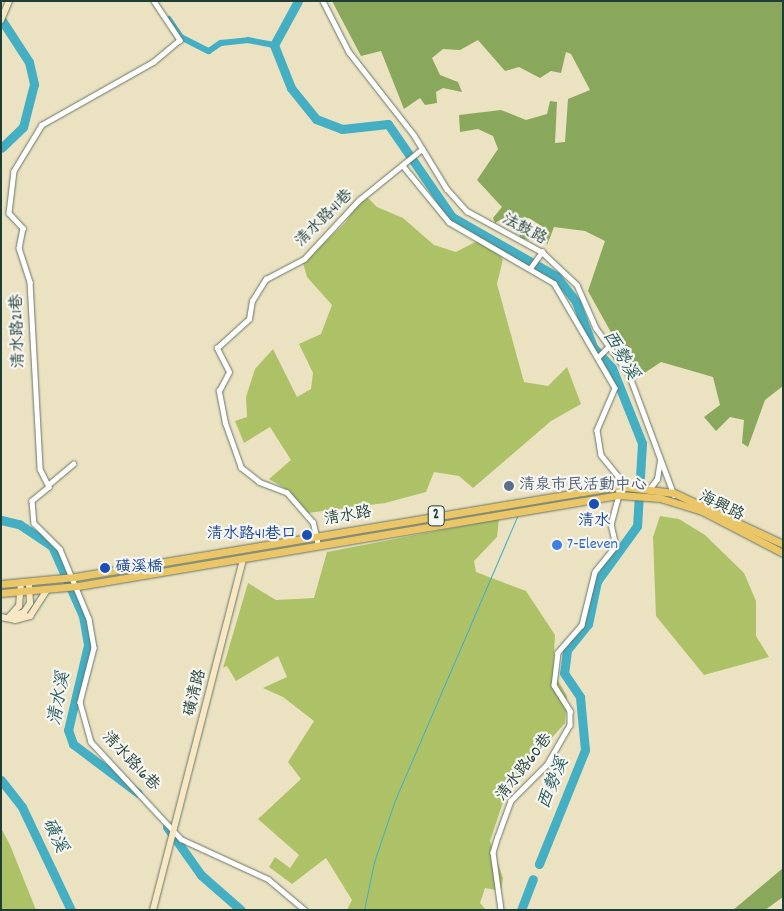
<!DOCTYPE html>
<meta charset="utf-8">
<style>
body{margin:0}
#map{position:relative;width:784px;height:911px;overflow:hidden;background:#ebe2c2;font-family:Dekko,"LXGW WenKai TC",sans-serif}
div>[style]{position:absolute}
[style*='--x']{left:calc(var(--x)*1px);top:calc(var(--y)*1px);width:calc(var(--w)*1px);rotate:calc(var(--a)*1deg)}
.green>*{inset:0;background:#adc267}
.forest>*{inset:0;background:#8aa85c}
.stream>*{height:1px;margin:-0.5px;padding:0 0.5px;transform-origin:0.5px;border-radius:0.5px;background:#44aec3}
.canal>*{height:5.5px;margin:-2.75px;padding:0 2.75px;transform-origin:2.75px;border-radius:2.75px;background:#44aec3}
.river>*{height:9px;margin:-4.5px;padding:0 4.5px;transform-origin:4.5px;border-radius:4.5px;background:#44aec3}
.roads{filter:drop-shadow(0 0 1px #676) drop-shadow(0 0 1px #676)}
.street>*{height:4.5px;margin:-2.25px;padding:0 2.25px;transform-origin:2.25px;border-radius:2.25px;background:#fff}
.secondary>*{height:6px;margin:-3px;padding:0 3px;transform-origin:3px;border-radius:3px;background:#f7e8c3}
.primary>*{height:7px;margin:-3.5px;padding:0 3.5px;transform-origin:3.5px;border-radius:3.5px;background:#ebc669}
.dots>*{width:14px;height:14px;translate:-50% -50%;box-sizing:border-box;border:2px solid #f6f6f2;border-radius:50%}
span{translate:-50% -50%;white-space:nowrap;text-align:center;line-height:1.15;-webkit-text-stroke:4.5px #f6f6f2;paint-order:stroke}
.shield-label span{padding:1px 4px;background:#f6f6f2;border:1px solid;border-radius:4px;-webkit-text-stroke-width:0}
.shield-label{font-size:15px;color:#1f3d34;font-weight:700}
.street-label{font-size:16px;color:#1f3d34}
.service-label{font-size:16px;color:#4e5e75}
.left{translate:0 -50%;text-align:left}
.transit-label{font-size:16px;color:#164399}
.right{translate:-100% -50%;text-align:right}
.shop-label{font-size:16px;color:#366cbe}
.water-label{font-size:18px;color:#2a5f5f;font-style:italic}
.frame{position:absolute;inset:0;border:2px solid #1f3d34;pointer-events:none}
</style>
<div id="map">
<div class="green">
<i style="clip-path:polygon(364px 194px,377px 207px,403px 218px,434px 245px,456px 252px,483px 238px,503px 259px,497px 284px,524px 382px,548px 386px,567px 367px,581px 404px,551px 421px,473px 488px,459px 476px,434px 472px,426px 492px,385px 503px,308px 513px,289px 491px,269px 479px,291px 460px,270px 427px,244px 443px,235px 421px,247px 417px,246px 397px,255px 369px,273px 349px,297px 397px,311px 389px,313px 373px,299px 344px,321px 334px,332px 305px,307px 277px,303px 263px,345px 223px)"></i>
<i style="clip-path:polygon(660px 516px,679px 519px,705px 535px,744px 573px,756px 601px,756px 636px,769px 657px,704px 675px,656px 616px,653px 537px)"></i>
<i style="clip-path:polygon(499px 519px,497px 537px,474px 561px,476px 572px,526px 591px,555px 635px,553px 672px,567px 696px,565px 723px,508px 787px,490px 841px,503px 878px,501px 891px,485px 888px,480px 903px,486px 910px,347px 910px,352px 900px,326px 858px,292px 884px,269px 867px,275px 857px,290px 868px,299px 855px,258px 819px,301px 779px,288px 762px,314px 721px,283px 697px,263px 688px,287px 677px,278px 656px,236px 681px,227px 666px,223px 668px,248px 583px,276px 600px,314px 598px,327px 552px)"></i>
<i style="clip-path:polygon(1px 828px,10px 845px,36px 910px,1px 910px)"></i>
</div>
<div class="forest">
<i style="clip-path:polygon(332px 1px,783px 1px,783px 386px,765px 400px,748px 447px,742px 443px,744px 420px,730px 417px,716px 431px,704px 417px,720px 405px,713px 377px,661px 362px,640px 376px,633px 372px,588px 291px,605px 241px,585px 231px,554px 227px,547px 245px,543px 227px,529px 218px,516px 220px,529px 240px,521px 238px,509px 215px,495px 223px,493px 218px,502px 207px,477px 180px,498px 149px,493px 136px,478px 129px,460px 132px,459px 115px,501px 110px,526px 120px,547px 114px,550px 101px,557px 102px,555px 143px,565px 142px,568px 99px,590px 90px,571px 54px,566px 52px,561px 73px,551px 71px,540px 78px,519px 67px,505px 71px,478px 40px,460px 50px,443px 49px,432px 58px,440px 75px,458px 82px,462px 92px,443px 88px,436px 92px,437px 103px,425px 105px,420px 98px,404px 109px,381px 51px,361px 56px)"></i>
<i style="clip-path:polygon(783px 868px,783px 897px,765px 910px,733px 910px)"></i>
</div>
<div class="stream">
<i style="--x:364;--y:910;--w:49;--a:-78.2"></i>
<i style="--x:374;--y:862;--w:65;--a:-71.3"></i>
<i style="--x:395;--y:800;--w:310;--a:-66.7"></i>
</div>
<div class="canal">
<i style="--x:169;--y:19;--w:22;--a:56"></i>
<i style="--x:181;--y:37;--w:31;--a:27"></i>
<i style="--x:209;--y:51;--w:14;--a:-34"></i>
<i style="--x:221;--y:43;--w:27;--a:-6"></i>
<i style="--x:248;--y:40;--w:26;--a:11"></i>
</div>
<div class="river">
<i style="--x:298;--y:1;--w:50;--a:118.6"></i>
<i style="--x:274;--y:45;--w:46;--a:68.4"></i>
<i style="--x:291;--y:88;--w:40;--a:51"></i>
<i style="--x:316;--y:119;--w:28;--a:21"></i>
<i style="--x:342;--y:129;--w:46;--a:-6.2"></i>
<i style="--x:388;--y:124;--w:113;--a:55.5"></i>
<i style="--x:452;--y:217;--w:120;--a:29.6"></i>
<i style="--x:556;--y:276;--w:33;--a:52"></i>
<i style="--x:576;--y:302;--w:48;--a:69.3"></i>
<i style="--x:593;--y:347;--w:28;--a:48"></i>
<i style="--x:612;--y:368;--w:81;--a:68.2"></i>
<i style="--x:642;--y:443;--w:83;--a:93.4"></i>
<i style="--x:637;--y:526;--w:68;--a:126"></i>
<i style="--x:597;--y:581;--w:44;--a:101.8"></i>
<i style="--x:588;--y:624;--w:33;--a:129"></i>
<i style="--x:567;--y:650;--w:23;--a:97"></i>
<i style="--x:564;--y:673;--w:29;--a:56"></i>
<i style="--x:580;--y:697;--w:53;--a:84.6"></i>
<i style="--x:585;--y:750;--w:123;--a:112"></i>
<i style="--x:1;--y:19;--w:51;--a:56.9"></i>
<i style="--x:29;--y:62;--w:23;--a:77"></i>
<i style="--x:34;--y:84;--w:44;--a:104.3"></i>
<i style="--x:23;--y:127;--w:30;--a:136"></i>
<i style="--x:1;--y:520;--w:18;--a:13"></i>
<i style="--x:19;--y:524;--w:40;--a:34"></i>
<i style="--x:52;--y:546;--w:77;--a:66.1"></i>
<i style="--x:83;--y:616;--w:29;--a:80"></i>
<i style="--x:88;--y:645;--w:87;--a:103.2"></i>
<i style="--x:68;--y:730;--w:15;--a:70"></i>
<i style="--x:73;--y:744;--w:81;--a:37"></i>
<i style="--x:1;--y:780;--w:34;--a:52"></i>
<i style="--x:22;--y:807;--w:114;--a:64.6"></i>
<i style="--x:167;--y:827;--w:59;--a:54.7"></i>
<i style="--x:201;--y:875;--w:53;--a:41.2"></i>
<i style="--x:521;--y:910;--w:33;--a:-69"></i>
</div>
<div class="roads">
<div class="street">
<i style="--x:154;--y:1;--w:47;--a:56.3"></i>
<i style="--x:180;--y:40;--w:34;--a:140"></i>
<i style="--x:154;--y:62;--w:129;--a:150.6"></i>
<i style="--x:42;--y:125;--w:54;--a:121.3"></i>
<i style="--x:14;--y:171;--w:42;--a:96.8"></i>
<i style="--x:9;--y:213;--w:21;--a:47"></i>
<i style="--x:23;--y:228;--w:20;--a:101"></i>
<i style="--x:19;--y:248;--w:36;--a:72"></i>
<i style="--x:30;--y:282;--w:187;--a:86.9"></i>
<i style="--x:40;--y:469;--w:20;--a:63"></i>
<i style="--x:49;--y:487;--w:22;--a:141"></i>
<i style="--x:32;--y:501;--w:22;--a:85"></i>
<i style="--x:34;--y:523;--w:37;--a:45"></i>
<i style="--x:60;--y:549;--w:76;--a:67.5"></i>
<i style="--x:89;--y:619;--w:29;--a:80"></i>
<i style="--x:94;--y:648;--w:56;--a:104.5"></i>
<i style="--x:80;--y:702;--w:41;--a:74.6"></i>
<i style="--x:91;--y:742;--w:132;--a:47.1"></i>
<i style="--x:181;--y:839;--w:96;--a:24.7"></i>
<i style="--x:268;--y:879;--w:48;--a:40"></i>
<i style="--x:323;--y:1;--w:57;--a:63"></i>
<i style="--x:349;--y:52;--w:105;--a:51.9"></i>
<i style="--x:414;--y:135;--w:63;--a:58.6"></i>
<i style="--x:447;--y:189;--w:30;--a:48"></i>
<i style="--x:467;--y:211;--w:85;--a:28.7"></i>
<i style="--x:542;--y:252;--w:48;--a:43.3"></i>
<i style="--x:577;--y:285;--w:47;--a:66.2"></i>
<i style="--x:596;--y:328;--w:57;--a:54.3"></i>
<i style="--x:629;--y:374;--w:129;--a:69.6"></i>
<i style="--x:404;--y:167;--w:71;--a:50.7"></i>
<i style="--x:449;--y:222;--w:121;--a:30.2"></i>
<i style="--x:554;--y:283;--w:121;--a:59.8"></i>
<i style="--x:615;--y:388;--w:46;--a:113.2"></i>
<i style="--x:597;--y:430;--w:25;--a:81"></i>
<i style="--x:601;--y:455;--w:27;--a:51"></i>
<i style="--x:618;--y:476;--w:19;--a:87"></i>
<i style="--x:619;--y:495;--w:30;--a:105"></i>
<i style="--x:611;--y:524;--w:23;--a:77"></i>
<i style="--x:616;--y:546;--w:33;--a:129"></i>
<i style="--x:595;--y:572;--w:55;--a:103.8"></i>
<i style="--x:582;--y:625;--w:37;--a:131"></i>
<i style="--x:558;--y:653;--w:32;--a:97"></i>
<i style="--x:554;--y:685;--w:31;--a:58"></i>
<i style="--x:570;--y:711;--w:14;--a:90"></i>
<i style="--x:570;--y:725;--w:46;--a:119.9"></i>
<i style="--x:547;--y:765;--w:51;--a:135"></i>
<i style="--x:511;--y:801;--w:37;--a:110"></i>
<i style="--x:498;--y:836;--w:17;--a:107"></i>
<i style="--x:493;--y:852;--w:59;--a:82.1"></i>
<i style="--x:531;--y:267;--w:19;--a:-54"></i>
<i style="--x:598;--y:357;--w:14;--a:-45"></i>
<i style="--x:48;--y:485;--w:33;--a:-40"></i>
<i style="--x:650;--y:488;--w:11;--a:-52"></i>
<i style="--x:657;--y:479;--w:18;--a:-81"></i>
<i style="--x:318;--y:545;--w:23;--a:-103"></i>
<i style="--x:313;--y:523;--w:40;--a:-131"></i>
<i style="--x:287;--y:493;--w:30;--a:-159"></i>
<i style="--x:259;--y:482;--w:23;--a:-142"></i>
<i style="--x:241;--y:468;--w:48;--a:-109.6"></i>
<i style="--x:225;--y:423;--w:33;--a:-101"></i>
<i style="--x:219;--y:391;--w:21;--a:-62"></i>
<i style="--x:229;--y:372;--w:27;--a:-117"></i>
<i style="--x:217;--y:348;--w:43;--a:-42.2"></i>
<i style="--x:249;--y:319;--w:18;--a:-81"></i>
<i style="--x:252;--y:301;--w:26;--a:-58"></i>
<i style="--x:266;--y:279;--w:43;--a:-27.8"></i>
<i style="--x:304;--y:259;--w:81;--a:-47"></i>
<i style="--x:359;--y:200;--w:81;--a:-39"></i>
</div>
<div class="secondary">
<i style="--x:1;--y:20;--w:21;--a:-67"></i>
<i style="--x:1;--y:617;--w:14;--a:12"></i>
<i style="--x:15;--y:620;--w:16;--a:-15"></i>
<i style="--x:30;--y:616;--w:30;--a:-57"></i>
<i style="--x:9;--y:617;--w:15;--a:-48"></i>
<i style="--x:19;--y:606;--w:22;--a:-85"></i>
<i style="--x:9;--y:618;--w:16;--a:-22"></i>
<i style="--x:24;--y:612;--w:11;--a:-56"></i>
<i style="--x:30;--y:603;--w:19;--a:-93"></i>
<i style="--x:153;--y:910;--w:362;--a:-75.6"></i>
</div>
<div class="primary">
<i style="--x:1;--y:584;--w:74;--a:-5.4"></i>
<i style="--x:75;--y:577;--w:552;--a:-9.5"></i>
<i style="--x:619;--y:486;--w:55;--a:7.3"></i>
<i style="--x:674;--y:493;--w:120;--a:25.1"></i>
<i style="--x:1;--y:593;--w:77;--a:-5.2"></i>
<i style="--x:78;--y:586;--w:549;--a:-9.55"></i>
<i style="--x:619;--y:495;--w:41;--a:4.2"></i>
<i style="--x:660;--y:498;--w:44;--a:17.2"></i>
<i style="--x:702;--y:511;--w:91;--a:27.4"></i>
</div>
</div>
<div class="dots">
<i style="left:509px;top:486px;background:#5c6f8a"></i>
<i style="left:594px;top:504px;background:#1a4fb4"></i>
<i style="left:307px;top:535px;background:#1a4fb4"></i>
<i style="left:557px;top:545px;background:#3f7fe0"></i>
<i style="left:105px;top:568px;background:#1a4fb4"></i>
</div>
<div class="shield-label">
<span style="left:436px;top:516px">2</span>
</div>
<div class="street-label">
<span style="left:325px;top:219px;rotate:-45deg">清水路41巷</span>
<span style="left:524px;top:230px;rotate:28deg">法鼓路</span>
<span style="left:19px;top:331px;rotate:-92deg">清水路21巷</span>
<span style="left:721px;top:507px;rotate:26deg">海興路</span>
<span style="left:348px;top:517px;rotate:-10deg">清水路</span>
<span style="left:196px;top:693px;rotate:-76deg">磺清路</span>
<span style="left:130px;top:762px;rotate:46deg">清水路16巷</span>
<span style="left:525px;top:768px;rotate:-52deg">清水路60巷</span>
</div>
<div class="service-label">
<span class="left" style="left:519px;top:486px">清泉市民活動中心</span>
</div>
<div class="transit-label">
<span style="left:594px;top:522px">清水</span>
<span class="right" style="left:297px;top:535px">清水路41巷口</span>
<span class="left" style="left:115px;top:568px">磺溪橋</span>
</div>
<div class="shop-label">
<span class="left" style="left:567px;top:545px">7-Eleven</span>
</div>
<div class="water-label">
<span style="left:619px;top:356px;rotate:60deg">西勢溪</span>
<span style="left:61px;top:699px;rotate:-80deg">清水溪</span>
<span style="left:555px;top:784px;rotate:-68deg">西勢溪</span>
<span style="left:53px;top:836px;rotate:64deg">磺溪</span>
</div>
<div class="frame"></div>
</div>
